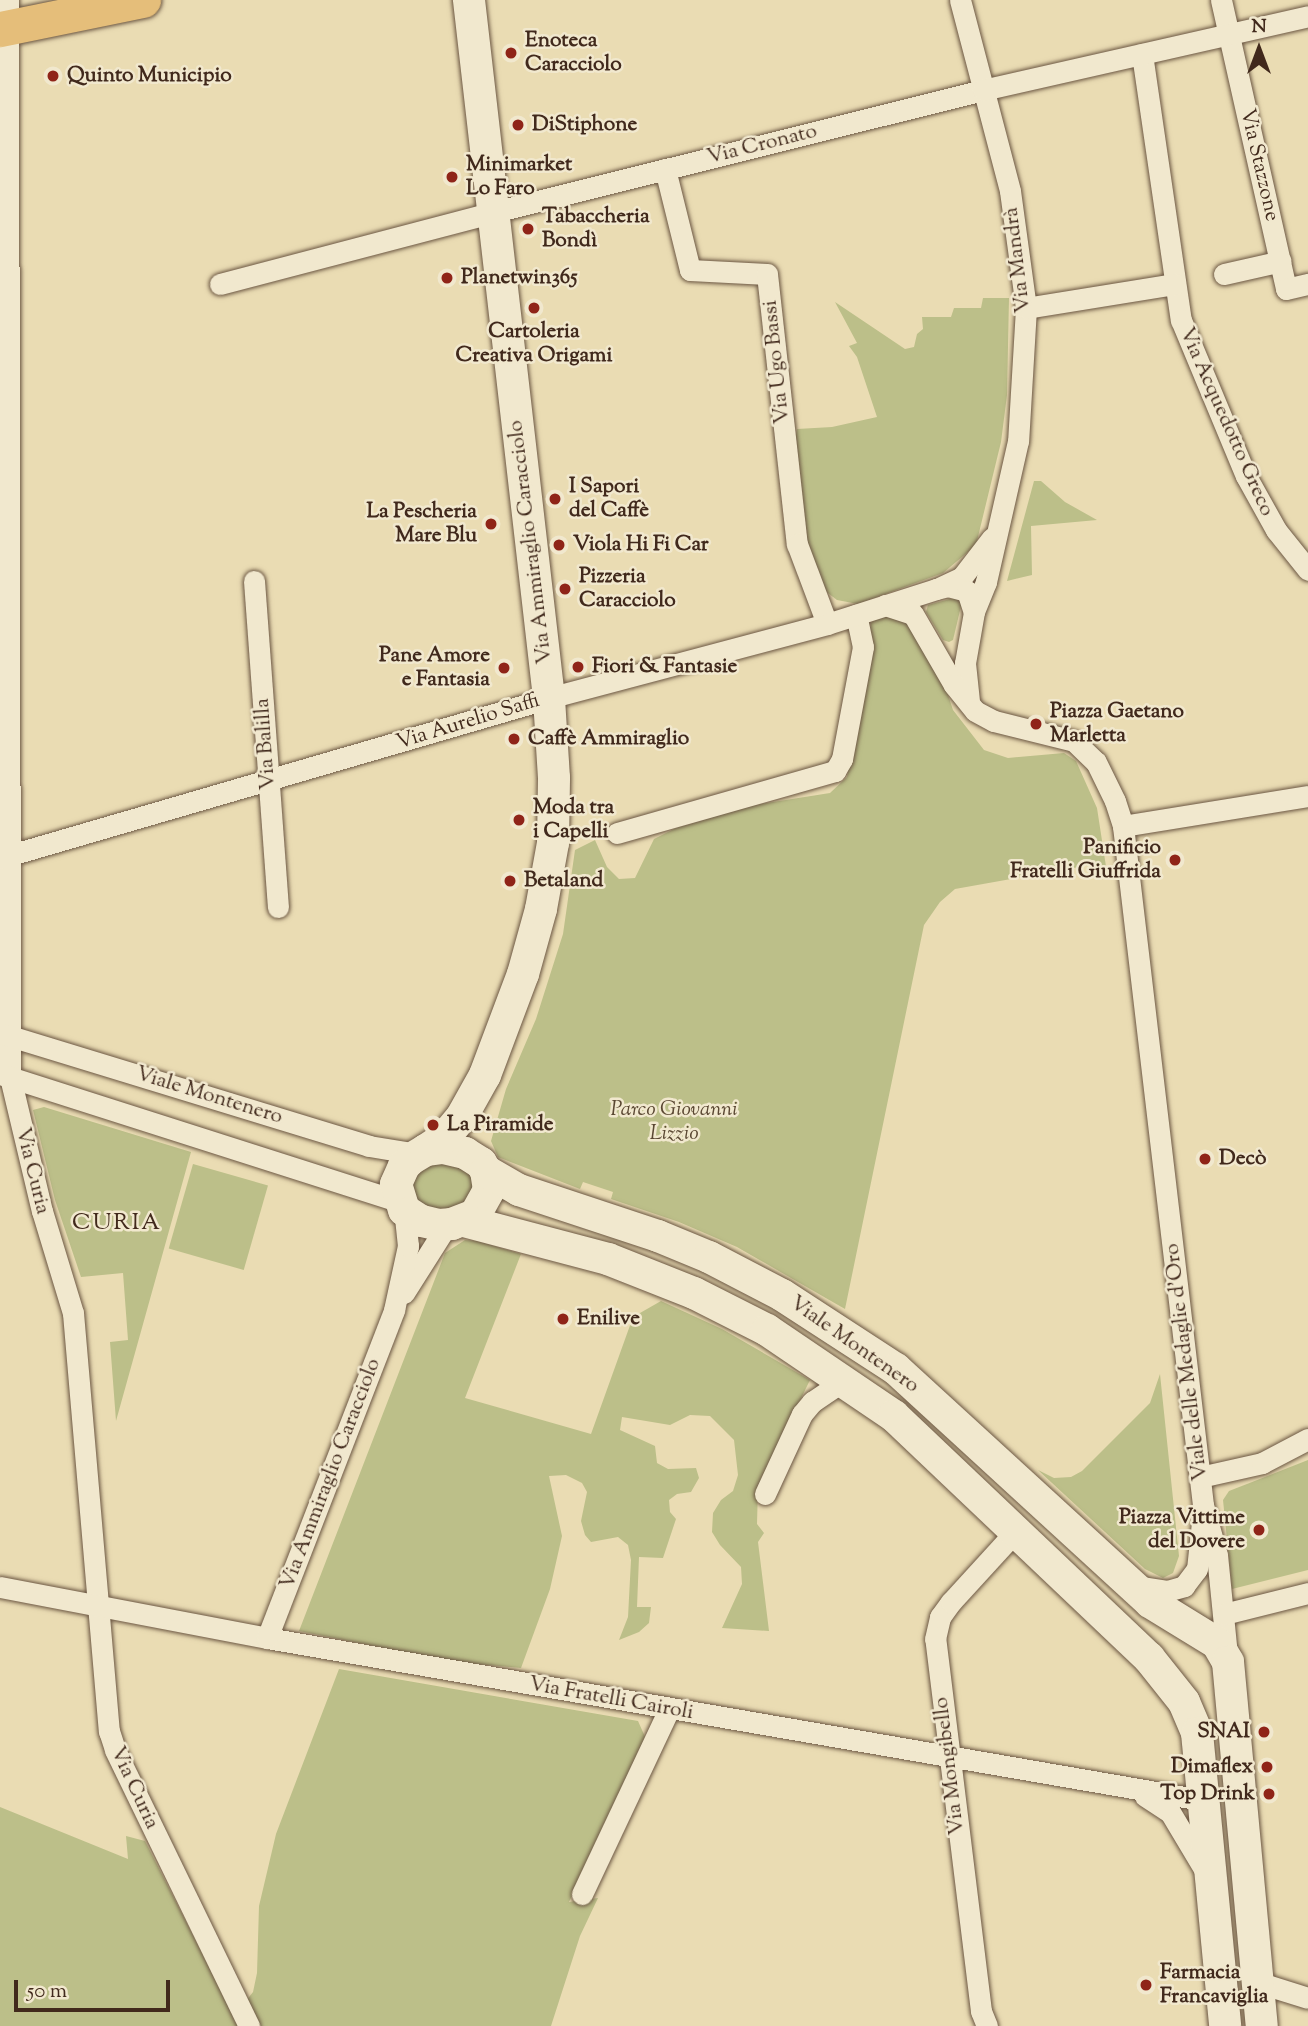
<!DOCTYPE html>
<meta charset="utf-8">
<style>
body{margin:0}
#map{position:relative;width:1308px;height:2026px;overflow:hidden;background:#eadcb3;font-family:"Sorts Mill Goudy",serif}
div>[style]{position:absolute}
[style*='--x']{left:calc(var(--x)*1px);top:calc(var(--y)*1px);width:calc(var(--w)*1px);rotate:calc(var(--a)*1deg)}
.green>*{inset:0;background:#bcbf89;transform-origin:0 0}
.roads{filter:drop-shadow(0 0 2px #6b5642) drop-shadow(0 0 2px #6b5642)}
.street>*{height:21px;margin:-10.5px;padding:0 10.5px;transform-origin:10.5px;border-radius:10.5px;background:#f1e8ce}
.secondary>*{height:32px;margin:-16px;padding:0 16px;transform-origin:16px;border-radius:16px;background:#f1e8ce}
.primary>*{height:35px;margin:-17.5px;padding:0 17.5px;transform-origin:17.5px;border-radius:17.5px;background:#e5be7a}
.dots>*{width:19px;height:19px;translate:-50% -50%;box-sizing:border-box;border:4px solid #f1e8ce;border-radius:50%}
span{translate:-50% -50%;white-space:nowrap;text-align:center;line-height:1.15;-webkit-text-stroke:5px #f1e8ce;paint-order:stroke}
.poi-label{font-size:21px;color:#41291c;font-weight:700}
.left{translate:0 -50%;text-align:left}
.right{translate:-100% -50%;text-align:right}
.street-label{font-size:21px;color:#41291c}
.park-label{font-size:21px;color:#5a4732;font-style:italic}
.neighbourhood-label{font-size:23px;color:#41291c;letter-spacing:2px}
.north{position:absolute;left:1224px;top:14px;width:70px;height:70px;-webkit-text-stroke:5px #f1e8ce;paint-order:stroke;rotate:0deg;font-size:19px;font-weight:700;line-height:28px;text-align:center;color:#41291c}
.north::after{content:'';display:block;margin:auto;width:24px;height:32px;background:#41291c;clip-path:polygon(50% 0,100% 100%,50% 72%,0 100%)}
.scale{position:absolute;left:14px;top:1980px;width:156px;height:32px;box-sizing:border-box;border:4px solid #41291c;border-top:0;padding-left:9px;font-size:21px;line-height:24px;white-space:nowrap;color:#41291c;-webkit-text-stroke:5px #f1e8ce;paint-order:stroke}
</style>
<div id="map">
<div class="green">
<i style="clip-path:polygon(983px 298px,1009px 298px,1007px 395px,1001px 442px,976px 545px,943px 573px,858px 604px,837px 600px,824px 590px,804px 549px,794px 445px,797px 429px,832px 427px,877px 417px,857px 357px,849px 346px,857px 343px,835px 302px,905px 349px,914px 347px,917px 334px,923px 329px,922px 317px,951px 317px,954px 308px,981px 308px)"></i>
<i style="clip-path:polygon(1034px 481px,1041px 481px,1065px 502px,1097px 520px,1031px 526px,1032px 575px,1007px 581px)"></i>
<i style="clip-path:polygon(957px 597px,962px 602px,953px 640px,949px 642px,943px 640px,926px 612px,928px 605px)"></i>
<i style="clip-path:polygon(892px 615px,906px 621px,946px 689px,953px 710px,984px 750px,1008px 758px,1064px 753px,1076px 761px,1097px 808px,1107px 873px,1090px 865px,955px 889px,940px 902px,924px 925px,845px 1309px,737px 1247px,679px 1222px,611px 1199px,613px 1192px,583px 1182px,580px 1189px,498px 1157px,491px 1141px,506px 1089px,536px 1019px,563px 934px,575px 850px,595px 840px,607px 867px,619px 879px,635px 878px,654px 839px,676px 828px,754px 805px,830px 793px,847px 777px,871px 623px,876px 618px)"></i>
<i style="clip-path:polygon(44px 1107px,191px 1152px,116px 1421px,110px 1342px,128px 1340px,123px 1273px,81px 1277px,55px 1200px,33px 1110px)"></i>
<i style="clip-path:polygon(452px 1158px,479px 1181px,456px 1214px,417px 1208px,407px 1178px,411px 1171px)"></i>
<i style="left:193px;top:1164px;width:78px;height:88px;rotate:16deg"></i>
<i style="clip-path:polygon(465px 1240px,478px 1241px,521px 1254px,465px 1398px,591px 1434px,633px 1317px,661px 1301px,722px 1329px,810px 1380px,758px 1486px,757px 1524px,764px 1533px,758px 1542px,769px 1631px,722px 1628px,742px 1584px,741px 1567px,720px 1545px,712px 1532px,713px 1513px,721px 1500px,733px 1491px,738px 1475px,734px 1440px,710px 1416px,690px 1415px,670px 1425px,622px 1417px,620px 1430px,655px 1446px,657px 1463px,668px 1469px,696px 1468px,699px 1478px,691px 1492px,677px 1494px,669px 1500px,670px 1512px,676px 1519px,663px 1558px,639px 1557px,637px 1607px,651px 1607px,649px 1623px,639px 1632px,619px 1640px,628px 1617px,631px 1560px,628px 1545px,618px 1537px,591px 1542px,585px 1535px,581px 1521px,587px 1492px,582px 1483px,566px 1475px,549px 1476px,562px 1536px,550px 1589px,521px 1668px,454px 1662px,299px 1631px,445px 1253px)"></i>
<i style="clip-path:polygon(1160px 1374px,1179px 1556px,1173px 1573px,1163px 1578px,1145px 1569px,1038px 1470px,1054px 1478px,1071px 1477px,1082px 1471px,1150px 1403px)"></i>
<i style="clip-path:polygon(1308px 1460px,1308px 1570px,1232px 1589px,1223px 1500px,1229px 1491px)"></i>
<i style="clip-path:polygon(339px 1669px,638px 1721px,646px 1739px,569px 1902px,598px 1898px,580px 1936px,551px 2026px,261px 2026px,246px 2001px,253px 1992px,257px 1973px,259px 1906px,276px 1834px)"></i>
<i style="clip-path:polygon(0 1807px,128px 1859px,126px 1836px,145px 1841px,239px 2026px,0 2026px)"></i>
</div>
<div class="roads">
<div class="street">
<i style="--x:8;--y:0;--w:1077;--a:89.89"></i>
<i style="--x:10;--y:1077;--w:138;--a:76.6"></i>
<i style="--x:42;--y:1211;--w:107;--a:73.1"></i>
<i style="--x:73;--y:1313;--w:420;--a:85.1"></i>
<i style="--x:109;--y:1731;--w:20;--a:72"></i>
<i style="--x:115;--y:1750;--w:307;--a:64.1"></i>
<i style="--x:960;--y:0;--w:197;--a:75.3"></i>
<i style="--x:1010;--y:191;--w:118;--a:82.2"></i>
<i style="--x:1026;--y:308;--w:133;--a:93.4"></i>
<i style="--x:1018;--y:441;--w:145;--a:102.8"></i>
<i style="--x:986;--y:582;--w:32;--a:112"></i>
<i style="--x:974;--y:612;--w:52;--a:100"></i>
<i style="--x:965;--y:663;--w:37;--a:84"></i>
<i style="--x:1221;--y:0;--w:296;--a:77.3"></i>
<i style="--x:1286;--y:289;--w:23;--a:-13"></i>
<i style="--x:1142;--y:54;--w:269;--a:81.7"></i>
<i style="--x:1181;--y:320;--w:169;--a:67.4"></i>
<i style="--x:1246;--y:476;--w:62;--a:60.9"></i>
<i style="--x:1276;--y:530;--w:51;--a:51.3"></i>
<i style="--x:665;--y:169;--w:104;--a:76.1"></i>
<i style="--x:690;--y:270;--w:77;--a:3"></i>
<i style="--x:767;--y:274;--w:272;--a:83.7"></i>
<i style="--x:797;--y:544;--w:85;--a:69.4"></i>
<i style="--x:1224;--y:274;--w:58;--a:-12.8"></i>
<i style="--x:220;--y:284;--w:283;--a:-14.7"></i>
<i style="--x:494;--y:212;--w:504;--a:-14.01"></i>
<i style="--x:983;--y:90;--w:333;--a:-12.8"></i>
<i style="--x:1026;--y:308;--w:150;--a:-9.2"></i>
<i style="--x:254;--y:581;--w:327;--a:85.8"></i>
<i style="--x:941;--y:587;--w:23;--a:-25"></i>
<i style="--x:962;--y:577;--w:49;--a:-52.4"></i>
<i style="--x:885;--y:605;--w:29;--a:18"></i>
<i style="--x:913;--y:614;--w:82;--a:60"></i>
<i style="--x:954;--y:685;--w:33;--a:51"></i>
<i style="--x:975;--y:711;--w:21;--a:28"></i>
<i style="--x:994;--y:721;--w:82;--a:14"></i>
<i style="--x:1074;--y:741;--w:30;--a:44"></i>
<i style="--x:1096;--y:762;--w:43;--a:64"></i>
<i style="--x:1115;--y:801;--w:26;--a:72"></i>
<i style="--x:1123;--y:826;--w:684;--a:83.28"></i>
<i style="--x:1203;--y:1505;--w:52;--a:74.4"></i>
<i style="--x:1217;--y:1555;--w:101;--a:84.3"></i>
<i style="--x:1123;--y:826;--w:187;--a:-9.2"></i>
<i style="--x:617;--y:833;--w:227;--a:-15.9"></i>
<i style="--x:835;--y:771;--w:14;--a:-60"></i>
<i style="--x:842;--y:759;--w:114;--a:-79.4"></i>
<i style="--x:863;--y:647;--w:33;--a:-102"></i>
<i style="--x:0;--y:858;--w:572;--a:-16.25"></i>
<i style="--x:549;--y:698;--w:288;--a:-14.9"></i>
<i style="--x:827;--y:624;--w:114;--a:-17.8"></i>
<i style="--x:936;--y:589;--w:12;--a:-14"></i>
<i style="--x:948;--y:586;--w:20;--a:15"></i>
<i style="--x:967;--y:591;--w:22;--a:72"></i>
<i style="--x:0;--y:1033;--w:386;--a:17"></i>
<i style="--x:369;--y:1146;--w:50;--a:9.3"></i>
<i style="--x:0;--y:1074;--w:420;--a:17.7"></i>
<i style="--x:404;--y:1293;--w:80;--a:-57.7"></i>
<i style="--x:1200;--y:1477;--w:64;--a:-12.7"></i>
<i style="--x:1262;--y:1463;--w:52;--a:-27.6"></i>
<i style="--x:765;--y:1494;--w:88;--a:-65.2"></i>
<i style="--x:802;--y:1414;--w:16;--a:-50"></i>
<i style="--x:812;--y:1402;--w:40;--a:-34"></i>
<i style="--x:1136;--y:1586;--w:31;--a:9"></i>
<i style="--x:1167;--y:1591;--w:18;--a:-16"></i>
<i style="--x:1184;--y:1586;--w:21;--a:-53"></i>
<i style="--x:1197;--y:1569;--w:47;--a:-83.9"></i>
<i style="--x:0;--y:1587;--w:272;--a:10.8"></i>
<i style="--x:267;--y:1638;--w:949;--a:9.83"></i>
<i style="--x:1224;--y:1614;--w:87;--a:-14"></i>
<i style="--x:267;--y:1638;--w:352;--a:-68.8"></i>
<i style="--x:394;--y:1310;--w:66;--a:-77.7"></i>
<i style="--x:408;--y:1246;--w:36;--a:-96"></i>
<i style="--x:1145;--y:1796;--w:30;--a:33"></i>
<i style="--x:1170;--y:1812;--w:66;--a:59.2"></i>
<i style="--x:582;--y:1894;--w:204;--a:-64.8"></i>
<i style="--x:1257;--y:1982;--w:53;--a:17.4"></i>
<i style="--x:987;--y:2026;--w:16;--a:-112"></i>
<i style="--x:981;--y:2011;--w:375;--a:-97"></i>
<i style="--x:935;--y:1639;--w:23;--a:-77"></i>
<i style="--x:940;--y:1617;--w:19;--a:-54"></i>
<i style="--x:951;--y:1602;--w:93;--a:-47.6"></i>
</div>
<div class="secondary">
<i style="--x:443;--y:1148;--w:23;--a:13"></i>
<i style="--x:465;--y:1153;--w:19;--a:32"></i>
<i style="--x:481;--y:1163;--w:9;--a:58"></i>
<i style="--x:486;--y:1171;--w:19;--a:81"></i>
<i style="--x:489;--y:1190;--w:29;--a:119"></i>
<i style="--x:475;--y:1215;--w:25;--a:159"></i>
<i style="--x:452;--y:1224;--w:13;--a:176"></i>
<i style="--x:439;--y:1225;--w:18;--a:-167"></i>
<i style="--x:421;--y:1221;--w:20;--a:-147"></i>
<i style="--x:404;--y:1210;--w:27;--a:-107"></i>
<i style="--x:396;--y:1184;--w:20;--a:-66"></i>
<i style="--x:404;--y:1166;--w:10;--a:-45"></i>
<i style="--x:411;--y:1159;--w:17;--a:-31"></i>
<i style="--x:426;--y:1150;--w:17;--a:-7"></i>
<i style="--x:426;--y:1150;--w:22;--a:-34"></i>
<i style="--x:444;--y:1138;--w:26;--a:-50"></i>
<i style="--x:461;--y:1118;--w:49;--a:-60.8"></i>
<i style="--x:485;--y:1075;--w:108;--a:-69.4"></i>
<i style="--x:523;--y:974;--w:67;--a:-74.5"></i>
<i style="--x:541;--y:909;--w:67;--a:-79.7"></i>
<i style="--x:553;--y:843;--w:65;--a:-89.1"></i>
<i style="--x:554;--y:778;--w:80;--a:-93.6"></i>
<i style="--x:549;--y:698;--w:703;--a:-96.54"></i>
<i style="--x:486;--y:1171;--w:38;--a:30"></i>
<i style="--x:519;--y:1190;--w:146;--a:18.3"></i>
<i style="--x:658;--y:1236;--w:55;--a:22.4"></i>
<i style="--x:709;--y:1257;--w:82;--a:27.5"></i>
<i style="--x:782;--y:1295;--w:136;--a:33"></i>
<i style="--x:896;--y:1369;--w:345;--a:42.5"></i>
<i style="--x:1150;--y:1602;--w:79;--a:31.5"></i>
<i style="--x:1217;--y:1643;--w:22;--a:60"></i>
<i style="--x:1228;--y:1662;--w:366;--a:84.7"></i>
<i style="--x:464;--y:1221;--w:149;--a:14.8"></i>
<i style="--x:608;--y:1259;--w:92;--a:21.6"></i>
<i style="--x:694;--y:1293;--w:82;--a:26.9"></i>
<i style="--x:767;--y:1330;--w:153;--a:34.1"></i>
<i style="--x:894;--y:1416;--w:352;--a:43.5"></i>
<i style="--x:1149;--y:1658;--w:56;--a:51.5"></i>
<i style="--x:1184;--y:1702;--w:34;--a:67"></i>
<i style="--x:1197;--y:1733;--w:294;--a:84.5"></i>
</div>
<div class="primary">
<i style="--x:0;--y:29;--w:146;--a:-11.5"></i>
</div>
</div>
<div class="dots">
<i style="left:511px;top:53px;background:#8f2418"></i>
<i style="left:53px;top:76px;background:#8f2418"></i>
<i style="left:518px;top:125px;background:#8f2418"></i>
<i style="left:452px;top:177px;background:#8f2418"></i>
<i style="left:528px;top:229px;background:#8f2418"></i>
<i style="left:447px;top:278px;background:#8f2418"></i>
<i style="left:534px;top:308px;background:#8f2418"></i>
<i style="left:555px;top:499px;background:#8f2418"></i>
<i style="left:491px;top:524px;background:#8f2418"></i>
<i style="left:559px;top:545px;background:#8f2418"></i>
<i style="left:565px;top:589px;background:#8f2418"></i>
<i style="left:578px;top:667px;background:#8f2418"></i>
<i style="left:504px;top:668px;background:#8f2418"></i>
<i style="left:1036px;top:724px;background:#8f2418"></i>
<i style="left:514px;top:739px;background:#8f2418"></i>
<i style="left:519px;top:820px;background:#8f2418"></i>
<i style="left:1175px;top:860px;background:#8f2418"></i>
<i style="left:510px;top:881px;background:#8f2418"></i>
<i style="left:433px;top:1125px;background:#8f2418"></i>
<i style="left:1205px;top:1159px;background:#8f2418"></i>
<i style="left:563px;top:1319px;background:#8f2418"></i>
<i style="left:1259px;top:1530px;background:#8f2418"></i>
<i style="left:1264px;top:1732px;background:#8f2418"></i>
<i style="left:1267px;top:1767px;background:#8f2418"></i>
<i style="left:1269px;top:1794px;background:#8f2418"></i>
<i style="left:1146px;top:1985px;background:#8f2418"></i>
</div>
<div class="poi-label">
<span class="left" style="left:525px;top:53px">Enoteca<br>Caracciolo</span>
<span class="left" style="left:67px;top:76px">Quinto Municipio</span>
<span class="left" style="left:532px;top:125px">DiStiphone</span>
<span class="left" style="left:466px;top:177px">Minimarket<br>Lo Faro</span>
<span class="left" style="left:542px;top:229px">Tabaccheria<br>Bondì</span>
<span class="left" style="left:461px;top:278px">Planetwin365</span>
<span style="left:534px;top:344px">Cartoleria<br>Creativa Origami</span>
<span class="left" style="left:569px;top:499px">I Sapori<br>del Caffè</span>
<span class="right" style="left:477px;top:524px">La Pescheria<br>Mare Blu</span>
<span class="left" style="left:573px;top:545px">Viola Hi Fi Car</span>
<span class="left" style="left:579px;top:589px">Pizzeria<br>Caracciolo</span>
<span class="right" style="left:490px;top:668px">Pane Amore<br>e Fantasia</span>
<span class="left" style="left:592px;top:667px">Fiori &amp; Fantasie</span>
<span class="left" style="left:1050px;top:724px">Piazza Gaetano<br>Marletta</span>
<span class="left" style="left:528px;top:739px">Caffè Ammiraglio</span>
<span class="left" style="left:533px;top:820px">Moda tra<br>i Capelli</span>
<span class="right" style="left:1161px;top:860px">Panificio<br>Fratelli Giuffrida</span>
<span class="left" style="left:524px;top:881px">Betaland</span>
<span class="left" style="left:447px;top:1125px">La Piramide</span>
<span class="left" style="left:1219px;top:1159px">Decò</span>
<span class="left" style="left:577px;top:1319px">Enilive</span>
<span class="right" style="left:1245px;top:1530px">Piazza Vittime<br>del Dovere</span>
<span class="right" style="left:1250px;top:1732px">SNAI</span>
<span class="right" style="left:1253px;top:1767px">Dimaflex</span>
<span class="right" style="left:1255px;top:1794px">Top Drink</span>
<span class="left" style="left:1160px;top:1985px">Farmacia<br>Francaviglia</span>
</div>
<div class="street-label">
<span style="left:762px;top:145px;rotate:-14deg">Via Cronato</span>
<span style="left:1259px;top:165px;rotate:77deg">Via Stazzone</span>
<span style="left:1018px;top:260px;rotate:-97deg">Via Mandrà</span>
<span style="left:777px;top:362px;rotate:-96deg">Via Ugo Bassi</span>
<span style="left:1226px;top:422px;rotate:66deg">Via Acquedotto Greco</span>
<span style="left:531px;top:542px;rotate:-97deg">Via Ammiraglio Caracciolo</span>
<span style="left:468px;top:722px;rotate:-17deg">Via Aurelio Saffi</span>
<span style="left:266px;top:744px;rotate:-94deg">Via Balilla</span>
<span style="left:209px;top:1096px;rotate:17deg">Viale Montenero</span>
<span style="left:32px;top:1171px;rotate:76deg">Via Curia</span>
<span style="left:854px;top:1345px;rotate:35deg">Viale Montenero</span>
<span style="left:1187px;top:1362px;rotate:-97deg">Viale delle Medaglie d'Oro</span>
<span style="left:331px;top:1474px;rotate:-69deg">Via Ammiraglio Caracciolo</span>
<span style="left:611px;top:1699px;rotate:10deg">Via Fratelli Cairoli</span>
<span style="left:950px;top:1766px;rotate:-97deg">Via Mongibello</span>
<span style="left:134px;top:1788px;rotate:65deg">Via Curia</span>
</div>
<div class="park-label">
<span style="left:674px;top:1122px">Parco Giovanni<br>Lizzio</span>
</div>
<div class="neighbourhood-label">
<span style="left:117px;top:1224px">CURIA</span>
</div>
<div class="north">N</div>
<div class="scale">50 m</div>
</div>
